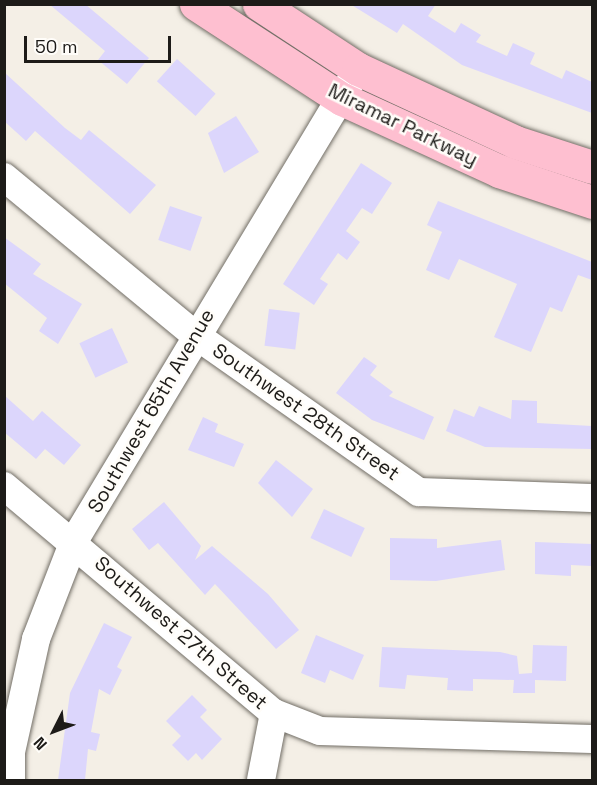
<!DOCTYPE html>
<style>
body{margin:0}
#map{position:relative;width:597px;height:785px;overflow:hidden;background:#f4efe6;font-family:"Space Grotesk",sans-serif}
div>[style]{position:absolute}
[style*='--x']{left:calc(var(--x)*1px);top:calc(var(--y)*1px);width:calc(var(--w)*1px);rotate:calc(var(--a)*1deg)}
.building>*{inset:0;background:#dcd6fc;transform-origin:0 0}
.roads{filter:drop-shadow(0 0 2px #726e66) drop-shadow(0 0 2px #726e66)}
.minor>*{height:28px;margin:-14px;padding:0 14px;transform-origin:14px;border-radius:14px;background:#fff}
.major>*{height:33px;margin:-16.5px;padding:0 16.5px;transform-origin:16.5px;border-radius:16.5px;background:#febfd0}
span{translate:-50% -50%;white-space:nowrap;text-align:center;line-height:1.15;-webkit-text-stroke:5px #fffdf9;paint-order:stroke}
.street-label{font-size:20px;color:#1d1b18}
.frame{position:absolute;inset:0;border:6px solid #1d1b18;pointer-events:none}
.north{position:absolute;left:24px;top:701px;width:60px;height:60px;-webkit-text-stroke:4px #fffdf9;paint-order:stroke;rotate:228deg;font-size:16px;font-weight:700;line-height:24px;text-align:center;color:#1d1b18}
.north::after{content:'';display:block;margin:auto;width:21px;height:27px;background:#1d1b18;clip-path:polygon(50% 0,100% 100%,50% 72%,0 100%)}
.scale{position:absolute;left:24px;top:36px;width:147px;height:27px;box-sizing:border-box;border:3px solid #1d1b18;border-top:0;padding-left:8px;font-size:18px;line-height:21px;white-space:nowrap;color:#1d1b18;-webkit-text-stroke:4px #fffdf9;paint-order:stroke}
</style>
<div id="map">
<div class="building">
<i style="clip-path:polygon(49px 4px,85px 4px,149px 58px,127px 84px,98px 60px,105px 51px)"></i>
<i style="clip-path:polygon(350px 4px,436px 4px,428px 16px,455px 33px,461px 23px,481px 35px,476px 42px,507px 56px,513px 43px,535px 53px,530px 64px,562px 79px,566px 70px,592px 82px,592px 113px,462px 65px,403px 24px,397px 33px)"></i>
<i style="left:177px;top:59px;width:52px;height:30px;rotate:42deg"></i>
<i style="clip-path:polygon(4px 72px,65px 128px,81px 140px,89px 130px,156px 185px,130px 214px,35px 131px,26px 141px,4px 121px)"></i>
<i style="clip-path:polygon(236px 116px,259px 152px,224px 173px,208px 133px)"></i>
<i style="clip-path:polygon(361px 163px,392px 183px,372px 214px,362px 208px,346px 231px,360px 242px,347px 260px,338px 253px,320px 279px,328px 284px,314px 305px,283px 284px)"></i>
<i style="clip-path:polygon(438px 201px,592px 262px,592px 280px,578px 275px,562px 312px,550px 307px,531px 352px,494px 337px,517px 284px,459px 259px,449px 280px,426px 270px,442px 232px,427px 225px)"></i>
<i style="left:170px;top:206px;width:34px;height:36px;rotate:19deg"></i>
<i style="clip-path:polygon(4px 237px,41px 264px,33px 274px,82px 304px,58px 344px,39px 331px,47px 318px,4px 283px)"></i>
<i style="left:269px;top:309px;width:31px;height:37px;rotate:7deg"></i>
<i style="left:112px;top:328px;width:38px;height:36px;rotate:65deg"></i>
<i style="clip-path:polygon(364px 357px,377px 366px,370px 375px,393px 392px,389px 396px,434px 417px,424px 440px,372px 420px,336px 393px)"></i>
<i style="clip-path:polygon(4px 395px,33px 421px,42px 411px,81px 445px,64px 465px,45px 449px,36px 459px,4px 432px)"></i>
<i style="clip-path:polygon(512px 400px,537px 401px,537px 423px,592px 426px,592px 449px,485px 447px,446px 431px,454px 409px,474px 417px,479px 406px,511px 419px)"></i>
<i style="clip-path:polygon(203px 417px,218px 424px,215px 432px,244px 444px,234px 467px,188px 450px)"></i>
<i style="clip-path:polygon(276px 460px,313px 489px,292px 517px,258px 483px)"></i>
<i style="clip-path:polygon(164px 502px,201px 546px,195px 560px,212px 546px,268px 594px,299px 630px,276px 649px,215px 584px,205px 595px,158px 543px,149px 550px,132px 529px)"></i>
<i style="left:324px;top:509px;width:45px;height:32px;rotate:25deg"></i>
<i style="clip-path:polygon(390px 538px,437px 539px,437px 548px,501px 540px,505px 570px,436px 581px,390px 580px)"></i>
<i style="clip-path:polygon(535px 542px,592px 544px,592px 566px,571px 565px,571px 576px,535px 574px)"></i>
<i style="clip-path:polygon(104px 623px,132px 637px,117px 667px,122px 670px,110px 695px,99px 689px,91px 732px,100px 734px,96px 751px,88px 749px,85px 780px,58px 780px,70px 693px)"></i>
<i style="clip-path:polygon(316px 635px,364px 655px,353px 680px,330px 670px,325px 683px,301px 673px)"></i>
<i style="clip-path:polygon(533px 645px,567px 646px,566px 681px,535px 680px,535px 693px,513px 693px,514px 680px,473px 679px,473px 691px,447px 690px,448px 678px,407px 675px,405px 689px,379px 687px,382px 647px,500px 652px,517px 656px,519px 674px,532px 673px)"></i>
<i style="clip-path:polygon(192px 695px,207px 710px,200px 717px,222px 739px,202px 760px,196px 753px,188px 761px,172px 745px,181px 736px,166px 721px)"></i>
</div>
<div class="roads">
<div class="minor">
<i style="--x:4;--y:177;--w:246;--a:39.6"></i>
<i style="--x:194;--y:334;--w:275;--a:35.1"></i>
<i style="--x:419;--y:492;--w:173;--a:2"></i>
<i style="--x:4;--y:486;--w:353;--a:40.1"></i>
<i style="--x:274;--y:713;--w:49;--a:21.4"></i>
<i style="--x:320;--y:731;--w:272;--a:1.7"></i>
<i style="--x:11;--y:780;--w:28;--a:-90"></i>
<i style="--x:11;--y:752;--w:116;--a:-77.5"></i>
<i style="--x:36;--y:639;--w:105;--a:-68.8"></i>
<i style="--x:74;--y:541;--w:551;--a:-58.96"></i>
<i style="--x:261;--y:780;--w:68;--a:-79"></i>
</div>
<div class="major">
<i style="--x:196;--y:4;--w:174;--a:33.1"></i>
<i style="--x:342;--y:99;--w:173;--a:24.6"></i>
<i style="--x:499;--y:171;--w:98;--a:18.4"></i>
<i style="--x:259;--y:4;--w:118;--a:33.3"></i>
<i style="--x:358;--y:69;--w:173;--a:24.9"></i>
<i style="--x:515;--y:142;--w:81;--a:18"></i>
</div>
</div>
<div class="street-label">
<span style="left:403px;top:125px;rotate:26deg">Miramar Parkway</span>
<span style="left:151px;top:411px;rotate:-60deg">Southwest 65th Avenue</span>
<span style="left:306px;top:412px;rotate:35deg">Southwest 28th Street</span>
<span style="left:181px;top:633px;rotate:41deg">Southwest 27th Street</span>
</div>
<div class="frame"></div>
<div class="north">N</div>
<div class="scale">50 m</div>
</div>
